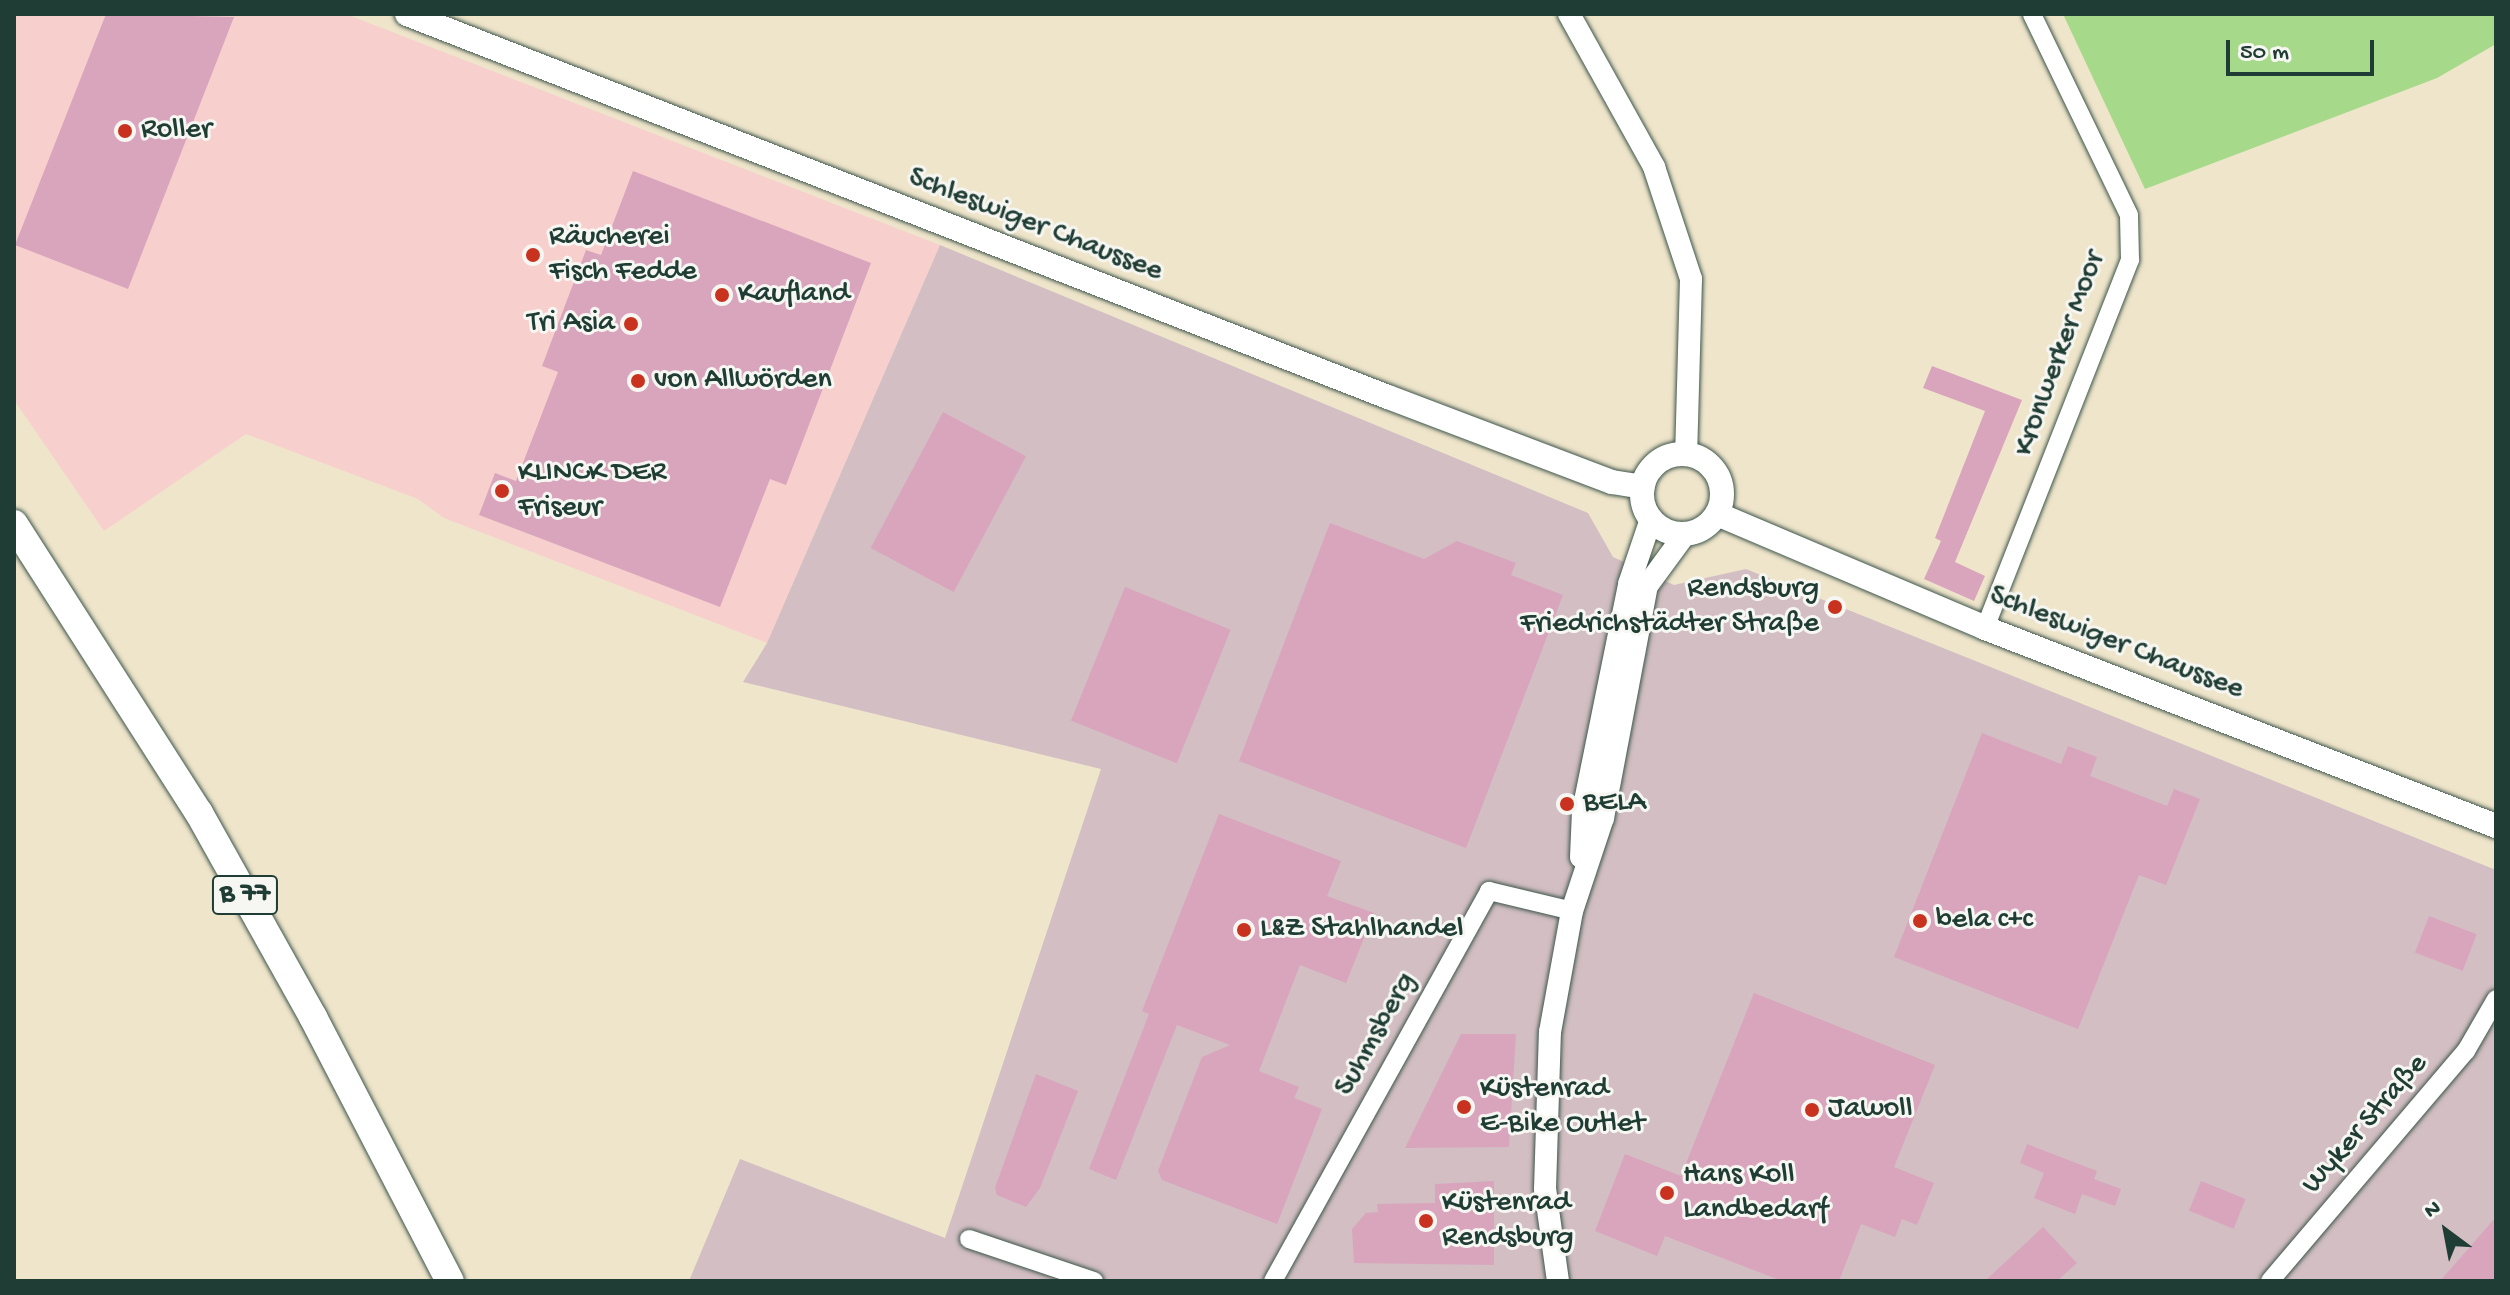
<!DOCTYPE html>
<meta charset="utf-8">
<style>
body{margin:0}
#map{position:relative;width:2510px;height:1295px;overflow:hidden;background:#efe5cb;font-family:"Gochi Hand",sans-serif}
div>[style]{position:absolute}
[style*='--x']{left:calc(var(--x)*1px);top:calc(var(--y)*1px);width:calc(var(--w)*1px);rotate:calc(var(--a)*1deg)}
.built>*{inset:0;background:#f7d0cd}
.industrial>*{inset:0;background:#d2bec3}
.green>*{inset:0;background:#a6da8a}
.building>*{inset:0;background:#d9a5bd;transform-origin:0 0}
.roads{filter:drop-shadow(0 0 2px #3e564b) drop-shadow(0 0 2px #3e564b)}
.minor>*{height:18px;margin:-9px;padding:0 9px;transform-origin:9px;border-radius:9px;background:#fff}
.tertiary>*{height:22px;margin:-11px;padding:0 11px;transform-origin:11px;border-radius:11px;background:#fff}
.secondary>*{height:24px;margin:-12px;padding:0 12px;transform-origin:12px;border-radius:12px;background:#fff}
.secondary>.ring{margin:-12px;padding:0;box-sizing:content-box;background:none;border:24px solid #fff;border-radius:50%}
.primary>*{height:28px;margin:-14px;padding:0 14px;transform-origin:14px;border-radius:14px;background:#fff}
.dots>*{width:22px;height:22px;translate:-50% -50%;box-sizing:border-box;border:4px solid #f6f6f2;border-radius:50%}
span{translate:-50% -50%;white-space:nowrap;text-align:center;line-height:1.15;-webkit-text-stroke:6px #f6f6f2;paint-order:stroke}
.shield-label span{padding:2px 6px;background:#f6f6f2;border:2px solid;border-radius:6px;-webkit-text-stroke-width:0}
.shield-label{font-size:28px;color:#1f3d34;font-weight:700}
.poi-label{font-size:30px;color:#1f3d34}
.left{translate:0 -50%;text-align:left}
.right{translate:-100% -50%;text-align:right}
.street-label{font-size:30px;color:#1f3d34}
.frame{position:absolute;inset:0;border:16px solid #1f3d34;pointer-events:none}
.north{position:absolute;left:2406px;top:1191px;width:80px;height:80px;-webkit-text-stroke:6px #f6f6f2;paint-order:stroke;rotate:328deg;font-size:22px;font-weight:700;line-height:32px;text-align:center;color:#1f3d34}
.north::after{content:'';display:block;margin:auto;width:28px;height:36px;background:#1f3d34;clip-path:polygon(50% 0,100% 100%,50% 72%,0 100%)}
.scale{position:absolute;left:2226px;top:40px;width:148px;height:36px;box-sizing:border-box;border:4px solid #1f3d34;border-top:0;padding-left:10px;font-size:24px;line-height:28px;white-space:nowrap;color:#1f3d34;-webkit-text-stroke:6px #f6f6f2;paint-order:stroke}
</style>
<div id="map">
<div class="built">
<i style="clip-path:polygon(14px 14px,346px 14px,940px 245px,767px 643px,444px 518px,418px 499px,246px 434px,104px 531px,14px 400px)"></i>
</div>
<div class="industrial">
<i style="clip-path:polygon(940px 245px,1588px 513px,1613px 557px,1674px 585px,1746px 569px,2496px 870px,2496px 1281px,689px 1281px,740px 1159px,945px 1238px,1101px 769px,743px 682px,767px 643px)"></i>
</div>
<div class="green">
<i style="clip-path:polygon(2063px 14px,2496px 14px,2496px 44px,2437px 78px,2145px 189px)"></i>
</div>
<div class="building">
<i style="clip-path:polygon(106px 14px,234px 17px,128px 289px,15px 245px)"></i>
<i style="clip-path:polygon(633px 171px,871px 263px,786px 485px,770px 479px,720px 607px,479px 515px,495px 473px,516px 481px,558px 372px,542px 366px,586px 250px,601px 255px)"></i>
<i style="clip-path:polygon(1932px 366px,2022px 400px,1955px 562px,1985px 576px,1974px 601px,1924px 579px,1941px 541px,1935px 538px,1985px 411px,1923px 388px)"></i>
<i style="left:943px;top:412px;width:94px;height:154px;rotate:28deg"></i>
<i style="clip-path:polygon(1330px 523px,1424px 559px,1457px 541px,1516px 563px,1511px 575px,1563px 595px,1466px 848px,1239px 761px)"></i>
<i style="left:1125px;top:587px;width:114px;height:144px;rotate:22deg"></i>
<i style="clip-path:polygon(1982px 733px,2061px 764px,2068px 746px,2097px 757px,2090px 776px,2167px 806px,2174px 789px,2200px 799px,2166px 885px,2139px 875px,2078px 1029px,1894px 957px)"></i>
<i style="clip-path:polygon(1219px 814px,1341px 861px,1327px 896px,1374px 913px,1346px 983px,1300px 965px,1259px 1071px,1299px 1087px,1294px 1098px,1322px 1109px,1277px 1224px,1162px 1180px,1158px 1171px,1202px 1057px,1230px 1045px,1177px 1025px,1116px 1180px,1089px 1169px,1149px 1014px,1142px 1011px)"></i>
<i style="left:2429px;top:916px;width:51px;height:39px;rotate:21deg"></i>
<i style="clip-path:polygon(1754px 993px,1935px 1065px,1894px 1167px,1934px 1183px,1917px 1225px,1902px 1219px,1895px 1237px,1861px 1224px,1839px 1281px,1782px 1281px,1665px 1236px,1657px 1256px,1595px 1231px,1625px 1154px,1681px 1176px)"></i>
<i style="clip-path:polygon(1461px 1034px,1516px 1034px,1509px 1147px,1405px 1148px)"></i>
<i style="clip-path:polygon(1036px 1074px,1078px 1091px,1040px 1188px,1026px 1207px,997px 1195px,995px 1188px)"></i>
<i style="clip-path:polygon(2027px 1144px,2097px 1171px,2094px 1179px,2121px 1189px,2115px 1206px,2082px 1194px,2075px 1214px,2034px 1198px,2044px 1173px,2020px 1163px)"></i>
<i style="clip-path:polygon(1494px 1181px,1494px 1265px,1354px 1263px,1352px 1229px,1366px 1213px,1378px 1212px,1377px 1204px,1435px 1203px,1435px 1184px)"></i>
<i style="left:2201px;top:1181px;width:48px;height:32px;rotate:22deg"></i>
<i style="clip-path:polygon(2496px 1217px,2496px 1281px,2440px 1281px)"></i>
<i style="clip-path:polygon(2043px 1227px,2077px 1263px,2057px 1281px,1985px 1281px)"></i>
</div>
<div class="roads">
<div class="minor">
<i style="--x:1985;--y:628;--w:396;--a:-68.5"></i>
<i style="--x:2130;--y:260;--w:45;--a:-91.3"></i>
<i style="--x:2129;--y:215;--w:223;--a:-115.8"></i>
<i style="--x:969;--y:1239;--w:132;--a:18.6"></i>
<i style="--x:1273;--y:1281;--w:446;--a:-61"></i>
<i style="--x:1489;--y:891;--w:85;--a:13.5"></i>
<i style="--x:2270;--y:1281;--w:302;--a:-49.6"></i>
<i style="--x:2466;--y:1051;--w:60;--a:-60"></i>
</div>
<div class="tertiary">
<i style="--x:1569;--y:14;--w:175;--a:60.9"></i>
<i style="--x:1654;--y:167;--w:118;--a:71.7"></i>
<i style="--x:1691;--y:279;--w:175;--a:91.6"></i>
<i style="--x:1581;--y:857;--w:46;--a:-87.5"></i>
<i style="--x:1583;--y:811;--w:232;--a:-78.5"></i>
<i style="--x:1629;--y:584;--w:69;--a:-71.3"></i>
<i style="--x:1558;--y:1281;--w:93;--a:-98"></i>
<i style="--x:1545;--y:1189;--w:157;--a:-88.2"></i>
<i style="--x:1550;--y:1032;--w:123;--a:-79.7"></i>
<i style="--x:1572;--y:911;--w:98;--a:-71.6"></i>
<i style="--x:1603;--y:818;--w:236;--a:-79.3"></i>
<i style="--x:1647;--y:586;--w:64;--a:-53.8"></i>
</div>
<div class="secondary">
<i style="--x:407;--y:14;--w:1053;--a:21.33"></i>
<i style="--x:1388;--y:397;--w:240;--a:20.8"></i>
<i style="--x:1612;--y:482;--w:31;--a:9"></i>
<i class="ring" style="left:1642px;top:454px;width:56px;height:56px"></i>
<i style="--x:1717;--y:514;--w:291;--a:23"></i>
<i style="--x:1985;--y:628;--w:548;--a:21.18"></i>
</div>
<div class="primary">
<i style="--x:14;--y:524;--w:343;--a:57.4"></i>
<i style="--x:199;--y:813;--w:234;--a:60.8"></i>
<i style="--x:313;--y:1017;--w:297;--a:62.6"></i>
</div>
</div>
<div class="dots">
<i style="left:125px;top:131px;background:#c8321e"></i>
<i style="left:533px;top:255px;background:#c8321e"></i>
<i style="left:722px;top:295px;background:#c8321e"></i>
<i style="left:631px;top:324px;background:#c8321e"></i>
<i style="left:638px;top:381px;background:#c8321e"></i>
<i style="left:502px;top:491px;background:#c8321e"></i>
<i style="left:1835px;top:607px;background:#c8321e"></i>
<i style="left:1567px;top:804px;background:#c8321e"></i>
<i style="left:1920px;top:921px;background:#c8321e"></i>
<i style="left:1244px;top:930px;background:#c8321e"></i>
<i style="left:1464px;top:1107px;background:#c8321e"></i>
<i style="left:1812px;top:1110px;background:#c8321e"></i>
<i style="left:1667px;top:1193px;background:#c8321e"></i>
<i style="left:1426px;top:1221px;background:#c8321e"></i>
</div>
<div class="shield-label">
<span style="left:245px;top:895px">B 77</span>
</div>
<div class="poi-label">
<span class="left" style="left:141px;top:131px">Roller</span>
<span class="left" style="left:549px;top:255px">Räucherei<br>Fisch Fedde</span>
<span class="left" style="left:738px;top:295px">Kaufland</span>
<span class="right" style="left:615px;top:324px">Tri Asia</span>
<span class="left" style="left:654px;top:381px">von Allwörden</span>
<span class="left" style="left:518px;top:491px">KLINCK DER<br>Friseur</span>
<span class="right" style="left:1819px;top:607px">Rendsburg<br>Friedrichstädter Straße</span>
<span class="left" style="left:1583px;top:804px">BELA</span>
<span class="left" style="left:1936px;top:921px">bela c+c</span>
<span class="left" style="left:1260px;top:930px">L&amp;Z Stahlhandel</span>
<span class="left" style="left:1480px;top:1107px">Küstenrad<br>E-Bike Outlet</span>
<span class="left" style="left:1828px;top:1110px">Jawoll</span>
<span class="left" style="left:1683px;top:1193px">Hans Koll<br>Landbedarf</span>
<span class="left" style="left:1442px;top:1221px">Küstenrad<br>Rendsburg</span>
</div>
<div class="street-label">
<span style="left:1035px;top:226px;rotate:21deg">Schleswiger Chaussee</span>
<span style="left:2061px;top:354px;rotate:-70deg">Kronwerker Moor</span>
<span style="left:2116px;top:644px;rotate:21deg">Schleswiger Chaussee</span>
<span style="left:1377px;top:1035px;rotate:-61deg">Suhmsberg</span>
<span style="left:2366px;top:1125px;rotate:-49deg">Wyker Straße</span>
</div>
<div class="frame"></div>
<div class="north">N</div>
<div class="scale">50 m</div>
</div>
